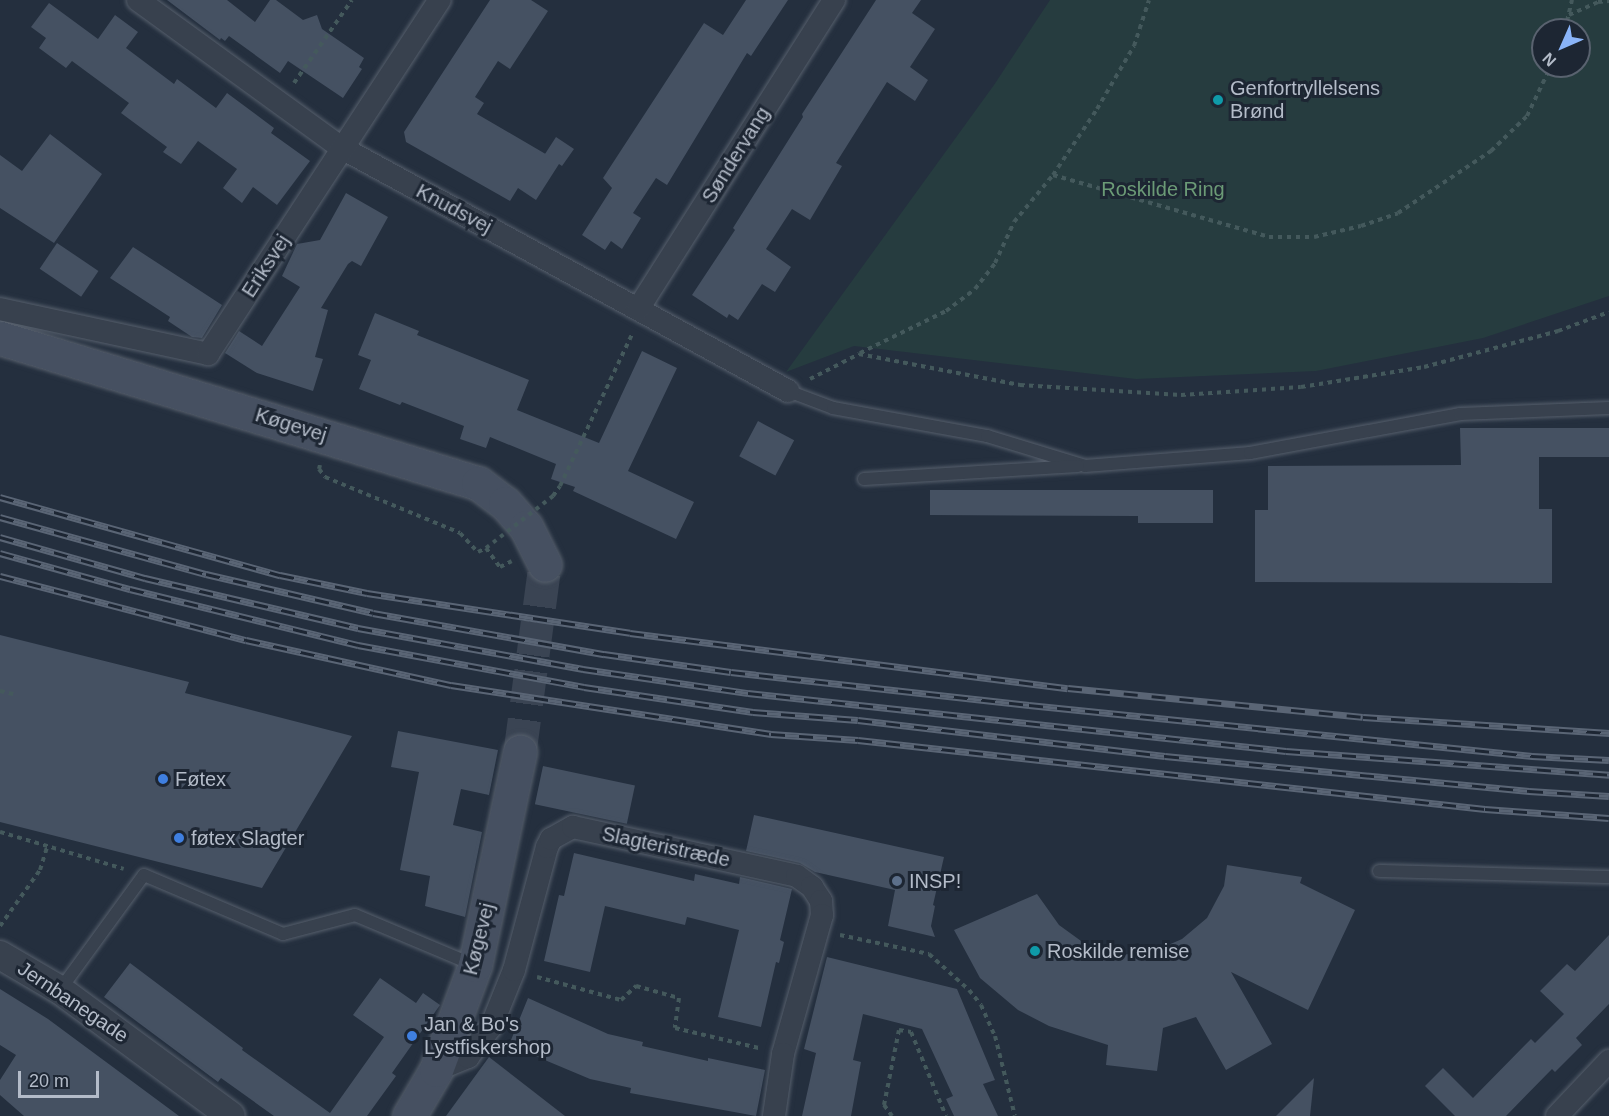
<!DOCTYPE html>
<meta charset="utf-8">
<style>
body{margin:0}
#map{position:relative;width:1609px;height:1116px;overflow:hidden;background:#242f3e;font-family:Helvetica,sans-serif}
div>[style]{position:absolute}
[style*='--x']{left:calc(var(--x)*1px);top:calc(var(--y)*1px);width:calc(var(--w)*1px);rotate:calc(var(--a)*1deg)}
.green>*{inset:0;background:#263c3f}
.building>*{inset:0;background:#455162;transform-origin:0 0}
.secondary-tunnel>*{height:33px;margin-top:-16.5px;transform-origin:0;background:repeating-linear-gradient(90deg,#3a4453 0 33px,transparent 0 49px)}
.path>*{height:4px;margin-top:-2px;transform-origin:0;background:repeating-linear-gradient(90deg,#44595c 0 4.5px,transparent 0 9px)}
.roads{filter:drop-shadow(0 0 2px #565f6c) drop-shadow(0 0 2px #565f6c)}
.service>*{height:12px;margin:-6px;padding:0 6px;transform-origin:6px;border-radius:6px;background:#38414e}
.minor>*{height:22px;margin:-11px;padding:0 11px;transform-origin:11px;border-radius:11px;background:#38414e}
.tertiary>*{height:28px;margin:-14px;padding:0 14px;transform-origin:14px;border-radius:14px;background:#38414e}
.secondary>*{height:33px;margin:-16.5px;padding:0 16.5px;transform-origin:16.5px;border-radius:16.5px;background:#465061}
.rail>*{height:7px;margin-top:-3.5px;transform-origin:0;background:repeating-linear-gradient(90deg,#1d2633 0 14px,#5a6575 0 28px);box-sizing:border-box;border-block:2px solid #5a6575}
.path-bridge>*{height:4px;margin-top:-2px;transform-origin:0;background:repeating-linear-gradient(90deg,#44595c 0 4.5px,transparent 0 9px)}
.dots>*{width:16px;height:16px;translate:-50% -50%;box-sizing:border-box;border:3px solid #1d2633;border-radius:50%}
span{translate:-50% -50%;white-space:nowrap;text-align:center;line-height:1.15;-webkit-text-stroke:6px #1d2633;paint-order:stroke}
.poi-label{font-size:20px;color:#b4bcc9}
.left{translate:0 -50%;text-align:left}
.street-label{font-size:20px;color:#b4bcc9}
.park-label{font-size:20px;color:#6b9a76}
.north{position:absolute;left:1531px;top:18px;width:60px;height:60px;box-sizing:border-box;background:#1d2633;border:2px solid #59626f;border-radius:50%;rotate:225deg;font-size:16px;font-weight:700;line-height:24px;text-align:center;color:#b4bcc9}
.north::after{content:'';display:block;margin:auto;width:21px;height:27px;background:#8ab4f8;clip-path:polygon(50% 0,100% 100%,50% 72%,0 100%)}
.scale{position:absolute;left:18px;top:1071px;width:81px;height:27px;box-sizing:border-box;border:3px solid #b4bcc9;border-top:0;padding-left:8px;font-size:18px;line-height:21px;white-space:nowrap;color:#b4bcc9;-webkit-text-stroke:4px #1d2633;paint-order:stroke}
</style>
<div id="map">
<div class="green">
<i style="clip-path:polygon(evenodd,1050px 0,1609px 0,1609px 296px,1483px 338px,1316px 371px,1136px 379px,854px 346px,786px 372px,994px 85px,1050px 0,1543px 30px,1579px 30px,1579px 66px,1543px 66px,1543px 30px)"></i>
</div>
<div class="building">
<i style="clip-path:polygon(167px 0,227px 0,255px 22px,270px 0,276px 0,303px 20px,317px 15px,322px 29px,364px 58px,359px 67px,362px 69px,343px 98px,288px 61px,280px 73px,229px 36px,225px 41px,221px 38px,220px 40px)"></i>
<i style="clip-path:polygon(490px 0,531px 0,548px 11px,510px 69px,498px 61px,475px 97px,484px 103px,477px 114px,549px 156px,545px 154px,556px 137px,574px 149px,562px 166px,559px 164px,536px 200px,518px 188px,510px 201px,406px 142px,404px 132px)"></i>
<i style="clip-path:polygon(746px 0,788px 0,751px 56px,747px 53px,667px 185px,656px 178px,633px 213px,641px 218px,622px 249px,611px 241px,605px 250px,582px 235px,612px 188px,603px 178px,704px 23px,723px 35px)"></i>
<i style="clip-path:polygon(876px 0,921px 0,912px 13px,935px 29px,910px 67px,928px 80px,915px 101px,887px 82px,836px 163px,842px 166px,810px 220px,792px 209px,766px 249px,791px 267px,775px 292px,762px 284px,738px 320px,729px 314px,727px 318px,692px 295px,735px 230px,733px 228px,803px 117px,802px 114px)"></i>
<i style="clip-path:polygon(49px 3px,98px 39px,115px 15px,138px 32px,126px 48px,174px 84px,177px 79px,216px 108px,227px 93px,274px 128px,271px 133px,310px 161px,277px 205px,253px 187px,242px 203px,223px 188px,237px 169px,198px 141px,181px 164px,163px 152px,167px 147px,121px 113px,129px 103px,72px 61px,66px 68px,39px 48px,46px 38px,31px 27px)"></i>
<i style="clip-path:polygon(50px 134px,102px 174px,54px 243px,0 208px,0 155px,22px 171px)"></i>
<i style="clip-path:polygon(346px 193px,388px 217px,361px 266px,352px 261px,348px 264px,321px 308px,328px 310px,315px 357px,323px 359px,313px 391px,257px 373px,225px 353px,239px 331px,262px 346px,300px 287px,282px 276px,297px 244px,320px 240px)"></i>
<i style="left:57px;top:243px;width:50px;height:31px;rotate:34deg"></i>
<i style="clip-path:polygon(133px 247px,222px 305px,202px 338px,192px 337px,168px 321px,170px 317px,110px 278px)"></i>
<i style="clip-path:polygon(375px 313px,419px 331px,417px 335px,529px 380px,517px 410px,599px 443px,642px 351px,677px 368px,628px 471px,694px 502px,676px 539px,573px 491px,575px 487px,551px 479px,556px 464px,490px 437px,486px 448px,460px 439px,464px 426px,402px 402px,400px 405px,359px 389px,371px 360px,358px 355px)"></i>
<i style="left:758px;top:421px;width:41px;height:40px;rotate:28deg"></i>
<i style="clip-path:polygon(1460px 428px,1609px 428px,1609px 457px,1539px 457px,1539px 509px,1552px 509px,1552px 583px,1255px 582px,1255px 510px,1268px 510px,1268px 466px,1461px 465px)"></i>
<i style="clip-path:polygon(930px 490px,1213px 490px,1213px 523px,1138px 523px,1138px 516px,930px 515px)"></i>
<i style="clip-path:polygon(0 635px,189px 682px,185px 693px,352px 736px,262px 888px,0 822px)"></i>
<i style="clip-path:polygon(398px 731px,498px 750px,489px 795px,461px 789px,453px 825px,482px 832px,465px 917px,425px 906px,430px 876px,400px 870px,419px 772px,391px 767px)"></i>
<i style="left:543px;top:766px;width:94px;height:39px;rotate:12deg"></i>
<i style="clip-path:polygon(754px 815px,944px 857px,933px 905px,935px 906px,931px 926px,935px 937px,888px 926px,895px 890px,815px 872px,800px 863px,746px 851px)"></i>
<i style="clip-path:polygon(574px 853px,694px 881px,695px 874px,739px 884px,740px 877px,792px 889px,780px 940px,784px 942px,779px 963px,776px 962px,761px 1027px,718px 1017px,739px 930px,687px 917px,685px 925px,605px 906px,590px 972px,544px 961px,559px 895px,564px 896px)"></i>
<i style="clip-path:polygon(1227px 865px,1302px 877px,1300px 883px,1355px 910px,1308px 1010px,1231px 972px,1272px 1044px,1226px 1070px,1196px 1017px,1163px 1028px,1157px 1071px,1106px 1065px,1108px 1045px,1049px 1026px,1018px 1010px,980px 978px,954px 930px,1037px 894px,1059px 925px,1088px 946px,1114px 955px,1150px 953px,1182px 939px,1207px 918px,1224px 886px)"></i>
<i style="clip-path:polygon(1609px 935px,1609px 1004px,1576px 1038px,1582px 1045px,1555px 1072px,1552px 1069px,1506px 1116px,1455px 1116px,1425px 1086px,1443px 1068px,1473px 1098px,1531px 1039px,1535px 1043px,1564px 1014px,1540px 991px,1567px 964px,1575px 971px)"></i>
<i style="clip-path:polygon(827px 957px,957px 989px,995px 1080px,983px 1084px,998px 1116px,954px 1116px,946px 1099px,953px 1096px,922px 1029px,863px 1014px,853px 1060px,861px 1062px,851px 1116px,802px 1116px,816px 1053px,804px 1049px)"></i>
<i style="clip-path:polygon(130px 963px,243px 1048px,242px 1050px,330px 1113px,384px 1037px,353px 1015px,380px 978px,416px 1003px,423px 993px,440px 1005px,392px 1073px,396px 1076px,367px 1116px,274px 1116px,221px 1078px,218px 1082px,104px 997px)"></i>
<i style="clip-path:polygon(0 989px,48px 1019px,179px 1116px,24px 1116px,0 1095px,0 1080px,16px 1055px,0 1045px)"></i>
<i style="clip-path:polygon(528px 998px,608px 1034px,643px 1042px,642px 1046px,708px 1061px,708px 1058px,765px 1070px,756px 1116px,630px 1093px,631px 1088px,590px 1079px,509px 1045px)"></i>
<i style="clip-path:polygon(489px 1057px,565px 1116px,446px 1116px)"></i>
<i style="clip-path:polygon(1314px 1078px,1310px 1116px,1276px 1116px)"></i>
</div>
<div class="secondary-tunnel">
<i style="--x:520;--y:752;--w:189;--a:-82.4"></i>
</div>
<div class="path">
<i style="--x:1569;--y:15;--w:32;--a:-24"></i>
<i style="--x:1598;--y:2;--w:11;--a:-5"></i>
<i style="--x:1565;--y:30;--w:31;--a:-77"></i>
<i style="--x:294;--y:83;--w:101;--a:-55.1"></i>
<i style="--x:1053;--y:175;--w:225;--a:16"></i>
<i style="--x:1269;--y:237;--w:45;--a:0"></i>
<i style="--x:1314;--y:237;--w:48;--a:-13.2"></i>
<i style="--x:1361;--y:226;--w:39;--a:-19"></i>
<i style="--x:1398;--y:213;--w:112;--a:-33.7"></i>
<i style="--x:1491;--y:151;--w:50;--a:-44.2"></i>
<i style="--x:1527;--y:116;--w:55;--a:-64.4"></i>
<i style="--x:860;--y:353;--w:96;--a:-26"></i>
<i style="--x:946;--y:311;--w:36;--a:-37"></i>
<i style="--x:975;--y:289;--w:33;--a:-52"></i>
<i style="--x:995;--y:263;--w:45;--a:-65.1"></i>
<i style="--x:1014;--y:222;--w:61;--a:-50.3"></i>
<i style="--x:1053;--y:175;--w:79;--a:-56.3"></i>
<i style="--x:1097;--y:109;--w:73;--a:-59.6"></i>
<i style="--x:1134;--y:46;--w:48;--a:-71.9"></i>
<i style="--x:810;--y:379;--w:55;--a:-27"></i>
<i style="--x:859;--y:354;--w:164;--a:10.9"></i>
<i style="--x:1020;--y:385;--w:161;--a:3.6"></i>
<i style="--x:1181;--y:395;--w:120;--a:-3.8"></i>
<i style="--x:1301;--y:387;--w:125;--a:-9.2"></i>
<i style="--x:1424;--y:367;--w:139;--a:-15"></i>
<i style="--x:1558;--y:331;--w:54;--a:-20.4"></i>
<i style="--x:320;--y:465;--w:4;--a:104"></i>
<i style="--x:319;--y:469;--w:10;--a:53"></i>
<i style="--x:325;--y:477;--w:146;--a:22.5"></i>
<i style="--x:460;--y:533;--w:26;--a:47"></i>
<i style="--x:478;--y:552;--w:9;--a:-27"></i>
<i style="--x:486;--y:548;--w:24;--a:54"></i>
<i style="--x:500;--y:567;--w:13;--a:-27"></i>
<i style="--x:553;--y:496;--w:12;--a:-55"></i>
<i style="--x:560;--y:486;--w:170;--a:-64.6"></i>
<i style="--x:0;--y:691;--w:17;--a:13"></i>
<i style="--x:0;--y:832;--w:129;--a:16.6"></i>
<i style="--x:0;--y:926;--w:69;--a:-54.5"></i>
<i style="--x:40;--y:870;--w:24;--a:-73"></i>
<i style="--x:840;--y:935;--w:91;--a:12.1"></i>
<i style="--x:929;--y:954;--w:54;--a:42"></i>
<i style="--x:969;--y:990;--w:19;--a:51"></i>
<i style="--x:981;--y:1005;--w:34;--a:66"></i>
<i style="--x:995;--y:1036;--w:82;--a:76"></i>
<i style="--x:537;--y:977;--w:87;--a:15.3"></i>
<i style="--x:621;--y:1000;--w:21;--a:-43"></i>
<i style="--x:636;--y:986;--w:45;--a:15.6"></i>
<i style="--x:679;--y:998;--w:30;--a:98"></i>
<i style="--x:675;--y:1028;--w:86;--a:13.4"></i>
<i style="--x:892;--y:1116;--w:14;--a:-126"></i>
<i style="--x:884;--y:1105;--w:76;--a:-78.7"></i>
<i style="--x:899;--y:1030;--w:12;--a:9"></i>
<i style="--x:911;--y:1032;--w:91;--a:67.4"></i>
</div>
<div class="roads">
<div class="service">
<i style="--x:788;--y:391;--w:48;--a:20.7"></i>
<i style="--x:833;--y:408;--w:157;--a:10.3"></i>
<i style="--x:987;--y:436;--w:102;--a:17"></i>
<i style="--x:1085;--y:466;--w:166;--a:-4.5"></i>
<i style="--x:1250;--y:453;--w:214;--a:-10.5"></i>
<i style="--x:1460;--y:414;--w:149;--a:-2.3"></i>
<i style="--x:864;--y:479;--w:214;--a:-3.5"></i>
<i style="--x:1379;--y:871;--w:230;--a:1.5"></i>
<i style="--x:60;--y:990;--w:142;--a:-53.9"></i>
<i style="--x:144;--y:875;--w:151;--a:23"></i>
<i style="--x:283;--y:934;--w:74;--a:-14.8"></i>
<i style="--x:355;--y:915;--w:129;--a:22.8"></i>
</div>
<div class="minor">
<i style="--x:138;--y:0;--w:252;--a:36"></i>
<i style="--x:342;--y:148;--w:508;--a:28.58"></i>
<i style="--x:0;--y:309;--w:213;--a:12.2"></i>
<i style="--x:208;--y:354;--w:423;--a:-56.8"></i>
<i style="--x:638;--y:309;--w:366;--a:-57.6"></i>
<i style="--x:436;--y:1070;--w:35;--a:-22"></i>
<i style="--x:468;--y:1057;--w:38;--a:-53"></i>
<i style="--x:491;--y:1027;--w:61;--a:-68"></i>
<i style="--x:514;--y:970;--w:127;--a:-75"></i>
<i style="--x:547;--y:847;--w:9;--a:-63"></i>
<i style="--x:551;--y:839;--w:25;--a:-29"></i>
<i style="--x:573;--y:827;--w:229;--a:12.3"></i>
<i style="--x:797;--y:876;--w:19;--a:36"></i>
<i style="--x:812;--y:887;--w:17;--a:57"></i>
<i style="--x:821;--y:901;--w:14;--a:86"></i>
<i style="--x:822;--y:915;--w:144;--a:105.7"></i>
<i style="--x:783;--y:1054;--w:63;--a:98.3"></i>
<i style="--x:1557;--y:1116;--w:76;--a:-46.6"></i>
</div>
<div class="tertiary">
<i style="--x:0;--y:955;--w:69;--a:30.3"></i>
<i style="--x:60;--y:990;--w:212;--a:36.4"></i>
</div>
<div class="secondary">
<i style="--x:0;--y:338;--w:500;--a:16.9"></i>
<i style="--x:478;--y:483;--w:34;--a:37"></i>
<i style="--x:505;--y:503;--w:32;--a:49"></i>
<i style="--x:526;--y:527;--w:42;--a:63.4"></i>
<i style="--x:409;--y:1116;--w:53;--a:-59.6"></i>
<i style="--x:436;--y:1070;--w:112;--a:-69.6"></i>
<i style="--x:475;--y:965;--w:218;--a:-78.1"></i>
</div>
</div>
<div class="rail">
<i style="--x:0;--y:497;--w:291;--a:15.6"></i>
<i style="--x:280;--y:575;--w:89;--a:11.7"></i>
<i style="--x:367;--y:593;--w:266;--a:8.6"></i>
<i style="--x:630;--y:633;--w:441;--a:7.2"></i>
<i style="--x:1068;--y:688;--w:296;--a:5.6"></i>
<i style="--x:1363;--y:717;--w:247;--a:3.7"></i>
<i style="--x:0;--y:517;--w:214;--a:15.5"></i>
<i style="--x:206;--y:574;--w:171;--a:13.1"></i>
<i style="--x:373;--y:613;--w:235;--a:10.1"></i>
<i style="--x:604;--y:654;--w:128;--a:8.1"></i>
<i style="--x:731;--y:672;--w:300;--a:6.3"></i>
<i style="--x:1029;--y:705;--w:506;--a:5.79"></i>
<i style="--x:1532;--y:756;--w:77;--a:3"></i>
<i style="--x:0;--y:537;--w:151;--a:15.8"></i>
<i style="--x:145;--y:578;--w:219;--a:13.2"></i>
<i style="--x:358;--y:628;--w:229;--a:10.3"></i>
<i style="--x:583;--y:669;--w:167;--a:8.3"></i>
<i style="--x:748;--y:693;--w:541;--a:6.15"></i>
<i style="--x:1286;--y:751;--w:324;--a:4.2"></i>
<i style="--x:0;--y:553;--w:135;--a:15.5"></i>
<i style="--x:130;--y:589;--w:235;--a:13.8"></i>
<i style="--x:358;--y:645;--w:230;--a:10.5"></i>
<i style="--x:584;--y:687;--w:171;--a:8.4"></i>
<i style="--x:753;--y:712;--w:105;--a:4.4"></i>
<i style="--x:858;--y:720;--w:309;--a:6.7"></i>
<i style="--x:1165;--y:756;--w:366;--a:5.5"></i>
<i style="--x:1529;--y:791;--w:80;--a:3.6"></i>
<i style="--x:0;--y:576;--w:254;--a:14.6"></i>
<i style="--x:246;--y:640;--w:210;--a:12.4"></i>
<i style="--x:451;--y:685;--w:324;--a:8.7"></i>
<i style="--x:771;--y:734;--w:87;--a:3.9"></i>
<i style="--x:858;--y:740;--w:631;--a:6.28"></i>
<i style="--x:1485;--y:809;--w:124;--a:4.2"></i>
</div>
<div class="path-bridge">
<i style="--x:486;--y:548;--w:85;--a:-37.8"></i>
</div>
<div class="dots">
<i style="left:1218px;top:100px;background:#0f9aa8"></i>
<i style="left:163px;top:779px;background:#3f7fe0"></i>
<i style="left:179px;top:838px;background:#3f7fe0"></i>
<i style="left:897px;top:881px;background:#5c6f8a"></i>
<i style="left:1035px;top:951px;background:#0f9aa8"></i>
<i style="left:412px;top:1036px;background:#3f7fe0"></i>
</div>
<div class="poi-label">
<span class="left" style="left:1230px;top:100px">Genfortryllelsens<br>Brønd</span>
<span class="left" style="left:175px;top:779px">Føtex</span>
<span class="left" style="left:191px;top:838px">føtex Slagter</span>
<span class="left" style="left:909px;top:881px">INSP!</span>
<span class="left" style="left:1047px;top:951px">Roskilde remise</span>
<span class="left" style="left:424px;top:1036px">Jan &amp; Bo's<br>Lystfiskershop</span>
</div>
<div class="street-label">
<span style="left:736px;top:155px;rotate:-58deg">Søndervang</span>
<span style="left:454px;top:209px;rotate:28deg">Knudsvej</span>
<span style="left:266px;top:266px;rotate:-57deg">Eriksvej</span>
<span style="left:291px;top:425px;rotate:17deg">Køgevej</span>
<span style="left:666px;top:847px;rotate:12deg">Slagteristræde</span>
<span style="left:479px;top:939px;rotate:-76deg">Køgevej</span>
<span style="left:73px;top:1002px;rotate:34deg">Jernbanegade</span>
</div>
<div class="park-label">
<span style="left:1163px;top:189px">Roskilde Ring</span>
</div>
<div class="north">N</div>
<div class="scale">20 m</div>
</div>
